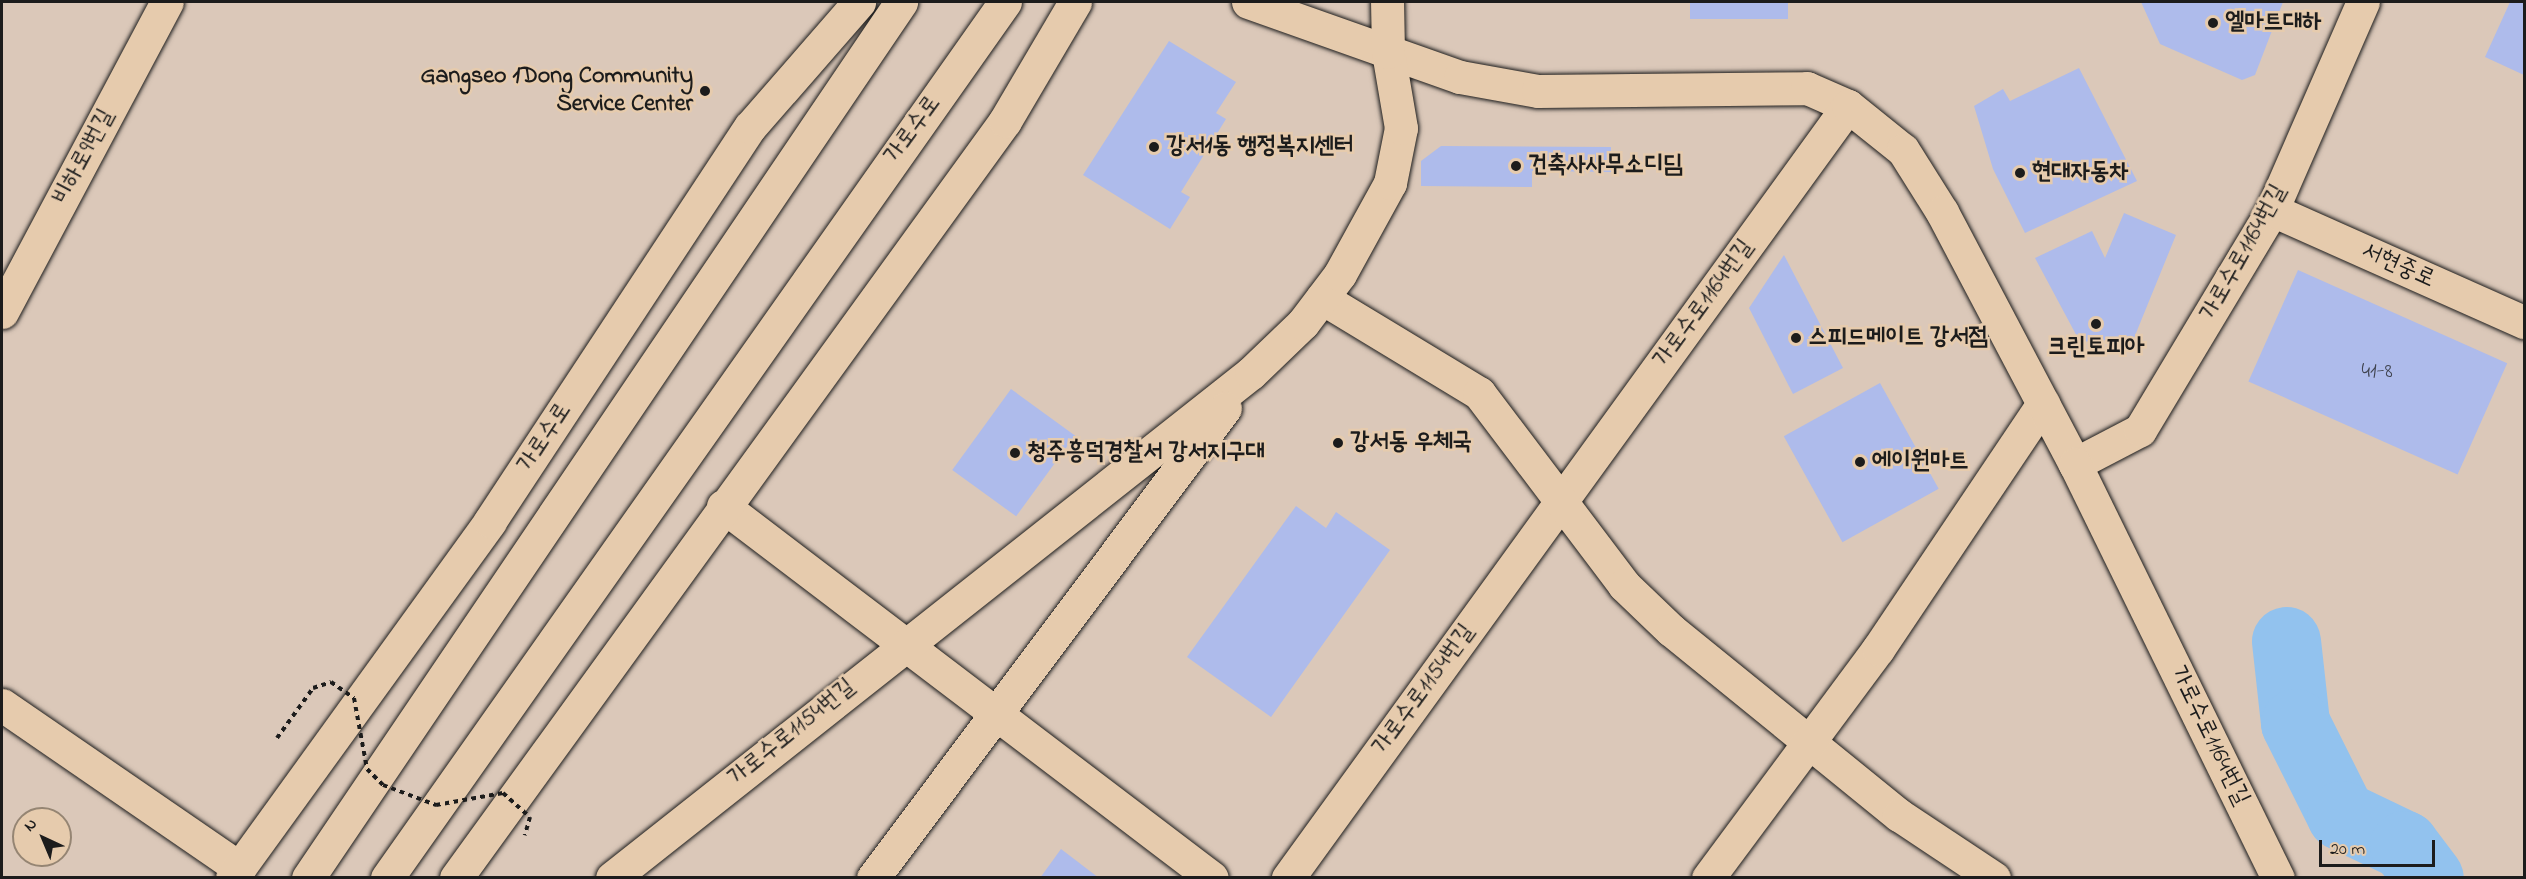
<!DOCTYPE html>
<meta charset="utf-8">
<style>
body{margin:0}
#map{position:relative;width:2526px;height:879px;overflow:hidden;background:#dbc8b9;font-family:"Indie Flower","Poor Story",sans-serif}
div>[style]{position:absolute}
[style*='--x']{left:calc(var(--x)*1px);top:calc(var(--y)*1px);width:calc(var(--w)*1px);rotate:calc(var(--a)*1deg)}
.river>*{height:69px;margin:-34.5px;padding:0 34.5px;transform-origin:34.5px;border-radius:34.5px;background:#92c2ee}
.building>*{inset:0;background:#aebbeb;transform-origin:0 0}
.path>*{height:4px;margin-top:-2px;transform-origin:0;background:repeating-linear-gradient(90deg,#1c1c1c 0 4.5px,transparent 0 9px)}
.roads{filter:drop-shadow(0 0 2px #1c1c1c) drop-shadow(0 0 2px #1c1c1c)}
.street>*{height:33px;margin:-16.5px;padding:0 16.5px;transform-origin:16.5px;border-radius:16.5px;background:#e6cbad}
.secondary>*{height:33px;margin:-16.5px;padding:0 16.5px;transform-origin:16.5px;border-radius:16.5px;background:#e6cbad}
.path-bridge>*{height:4px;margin-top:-2px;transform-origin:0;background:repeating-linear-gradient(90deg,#1c1c1c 0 4.5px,transparent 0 9px)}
.dots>*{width:16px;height:16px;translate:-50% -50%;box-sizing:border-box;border:3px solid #e6cbad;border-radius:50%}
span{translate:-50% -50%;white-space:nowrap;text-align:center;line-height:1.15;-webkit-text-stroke:5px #e6cbad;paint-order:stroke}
.number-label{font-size:21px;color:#404450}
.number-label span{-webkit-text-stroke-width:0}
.poi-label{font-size:24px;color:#1c1c1c;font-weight:700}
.left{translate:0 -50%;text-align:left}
.right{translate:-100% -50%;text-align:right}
.street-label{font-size:24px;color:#1c1c1c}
.frame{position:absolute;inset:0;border:3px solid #1c1c1c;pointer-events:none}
.north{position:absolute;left:12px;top:807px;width:60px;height:60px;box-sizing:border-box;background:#e6cbad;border:2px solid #958573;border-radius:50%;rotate:316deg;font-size:16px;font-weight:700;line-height:24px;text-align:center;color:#1c1c1c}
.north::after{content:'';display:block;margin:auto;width:21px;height:27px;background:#1c1c1c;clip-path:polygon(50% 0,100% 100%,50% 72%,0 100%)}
.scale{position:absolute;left:2319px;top:840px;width:116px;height:27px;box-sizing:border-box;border:3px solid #1c1c1c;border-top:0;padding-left:8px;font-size:18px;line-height:21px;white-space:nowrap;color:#1c1c1c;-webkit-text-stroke:4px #e6cbad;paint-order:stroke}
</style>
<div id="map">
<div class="river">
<i style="--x:2286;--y:641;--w:82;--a:83.7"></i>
<i style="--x:2295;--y:723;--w:103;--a:63.4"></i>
<i style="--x:2341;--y:815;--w:70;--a:25.5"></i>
<i style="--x:2404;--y:845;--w:41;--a:52.9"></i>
</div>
<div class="building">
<i style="left:1690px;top:2px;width:98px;height:17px"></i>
<i style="clip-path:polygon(2141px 2px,2283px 2px,2255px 75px,2242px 80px,2160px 44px)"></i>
<i style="clip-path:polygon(2510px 2px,2524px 2px,2524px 75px,2485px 57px)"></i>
<i style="clip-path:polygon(1169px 41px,1236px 82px,1216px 113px,1226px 119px,1181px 192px,1190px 197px,1170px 229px,1083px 175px)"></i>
<i style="clip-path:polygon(2079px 68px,2137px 181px,2025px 233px,1993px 169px,1974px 106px,2003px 89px,2010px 101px)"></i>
<i style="clip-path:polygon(1441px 146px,1611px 147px,1611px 172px,1532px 171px,1532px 187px,1421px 186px,1421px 161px)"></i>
<i style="clip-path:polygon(2124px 213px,2176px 235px,2134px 338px,2080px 342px,2035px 258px,2092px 231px,2105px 258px)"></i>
<i style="clip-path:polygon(1784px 255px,1843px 368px,1793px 394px,1749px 308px)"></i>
<i style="left:2298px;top:270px;width:229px;height:122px;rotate:24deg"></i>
<i style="left:1880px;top:383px;width:121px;height:110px;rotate:61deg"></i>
<i style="left:1011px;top:389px;width:79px;height:100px;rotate:36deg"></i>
<i style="clip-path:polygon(1296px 506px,1326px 528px,1336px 512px,1390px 550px,1271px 717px,1187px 657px)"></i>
<i style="clip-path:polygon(1061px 849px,1099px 878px,1040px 878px)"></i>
</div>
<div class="path">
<i style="--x:277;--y:738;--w:62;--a:-54.2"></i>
</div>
<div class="roads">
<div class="street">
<i style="--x:1248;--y:2;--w:225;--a:19.5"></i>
<i style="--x:1460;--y:77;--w:79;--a:10.2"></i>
<i style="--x:1538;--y:91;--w:269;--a:-0.6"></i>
<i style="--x:1807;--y:88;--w:45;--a:23.7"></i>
<i style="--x:1848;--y:106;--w:954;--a:125.96"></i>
<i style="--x:1322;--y:298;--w:184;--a:31.2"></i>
<i style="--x:1479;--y:393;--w:241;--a:52.9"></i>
<i style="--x:1624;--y:585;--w:65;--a:43.8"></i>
<i style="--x:1671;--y:630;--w:294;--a:39.1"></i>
<i style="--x:1899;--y:815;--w:114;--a:33.6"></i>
<i style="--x:2;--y:312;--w:351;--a:-62"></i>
<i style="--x:2075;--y:464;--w:73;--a:-27.6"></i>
<i style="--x:2140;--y:430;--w:257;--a:-59"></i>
<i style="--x:2272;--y:210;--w:227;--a:-66.4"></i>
<i style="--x:723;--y:506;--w:614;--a:37.26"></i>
<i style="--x:2;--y:705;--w:288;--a:34.5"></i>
<i style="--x:612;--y:878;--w:814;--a:-38.32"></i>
<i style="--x:1251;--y:373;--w:72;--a:-43.9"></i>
<i style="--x:1303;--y:323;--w:61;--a:-52.9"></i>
<i style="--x:1340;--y:274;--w:104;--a:-61.2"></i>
<i style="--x:1390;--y:183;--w:56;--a:-78.7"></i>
<i style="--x:1401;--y:128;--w:77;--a:-99.7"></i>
<i style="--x:1388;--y:52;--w:50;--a:-91.1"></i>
<i style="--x:873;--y:878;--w:587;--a:-53.17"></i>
<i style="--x:1708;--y:878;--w:285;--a:-53.4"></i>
<i style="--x:1878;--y:649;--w:296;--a:-56.1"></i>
</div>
<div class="secondary">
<i style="--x:1848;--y:106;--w:70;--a:38.7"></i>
<i style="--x:1903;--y:150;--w:73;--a:57.8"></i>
<i style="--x:1942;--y:212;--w:285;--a:62.2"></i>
<i style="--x:2075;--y:464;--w:461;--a:63.9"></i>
<i style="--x:2272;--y:210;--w:276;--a:24"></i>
<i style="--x:232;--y:878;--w:440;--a:-54.1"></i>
<i style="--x:490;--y:521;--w:472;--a:-56.6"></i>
<i style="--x:750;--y:127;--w:166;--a:-48.9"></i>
<i style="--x:308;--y:878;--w:1058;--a:-55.9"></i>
<i style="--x:387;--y:878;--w:1072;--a:-54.8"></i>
<i style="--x:456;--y:878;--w:935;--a:-54.05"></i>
<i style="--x:1005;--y:121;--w:138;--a:-59.5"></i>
</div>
</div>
<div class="path-bridge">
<i style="--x:313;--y:688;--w:19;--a:-18"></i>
<i style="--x:331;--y:682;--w:28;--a:35"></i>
<i style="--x:354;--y:698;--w:72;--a:79.6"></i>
<i style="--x:367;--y:769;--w:23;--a:45"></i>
<i style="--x:383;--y:785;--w:57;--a:20.7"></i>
<i style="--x:436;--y:805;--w:68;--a:-10.2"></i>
<i style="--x:503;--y:793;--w:36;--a:42"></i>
<i style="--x:530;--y:817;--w:19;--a:106"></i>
</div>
<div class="dots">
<i style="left:2213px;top:23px;background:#1c1c1c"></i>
<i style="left:705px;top:91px;background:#1c1c1c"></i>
<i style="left:1154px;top:147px;background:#1c1c1c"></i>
<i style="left:1516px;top:166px;background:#1c1c1c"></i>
<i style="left:2020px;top:173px;background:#1c1c1c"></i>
<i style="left:2096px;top:324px;background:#1c1c1c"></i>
<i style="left:1796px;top:338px;background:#1c1c1c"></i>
<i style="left:1338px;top:443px;background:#1c1c1c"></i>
<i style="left:1015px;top:453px;background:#1c1c1c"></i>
<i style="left:1860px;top:462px;background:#1c1c1c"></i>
</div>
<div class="number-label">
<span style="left:2377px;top:372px">41-8</span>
</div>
<div class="poi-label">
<span class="left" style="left:2225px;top:23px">엘마트대하</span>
<span class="right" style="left:693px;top:91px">Gangseo 1Dong Community<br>Service Center</span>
<span class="left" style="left:1166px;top:147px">강서1동 행정복지센터</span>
<span class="left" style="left:1528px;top:166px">건축사사무소디딤</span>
<span class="left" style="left:2032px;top:173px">현대자동차</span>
<span class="left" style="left:1808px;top:338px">스피드메이트 강서점</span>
<span style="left:2096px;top:348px">크린토피아</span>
<span class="left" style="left:1350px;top:443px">강서동 우체국</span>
<span class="left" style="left:1027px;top:453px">청주흥덕경찰서 강서지구대</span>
<span class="left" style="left:1872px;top:462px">에이원마트</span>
</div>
<div class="street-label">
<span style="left:913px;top:130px;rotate:-54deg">가로수로</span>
<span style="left:84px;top:157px;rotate:-62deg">비하로9번길</span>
<span style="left:2244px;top:253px;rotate:-61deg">가로수로1164번길</span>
<span style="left:2398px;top:266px;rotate:24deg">서현중로</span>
<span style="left:1704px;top:304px;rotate:-54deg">가로수로1164번길</span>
<span style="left:545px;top:438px;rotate:-57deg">가로수로</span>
<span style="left:1424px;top:690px;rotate:-54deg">가로수로1154번길</span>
<span style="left:792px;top:733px;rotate:-39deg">가로수로1154번길</span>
<span style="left:2209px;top:736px;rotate:64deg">가로수로1164번길</span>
</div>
<div class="frame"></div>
<div class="north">N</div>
<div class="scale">20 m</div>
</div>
